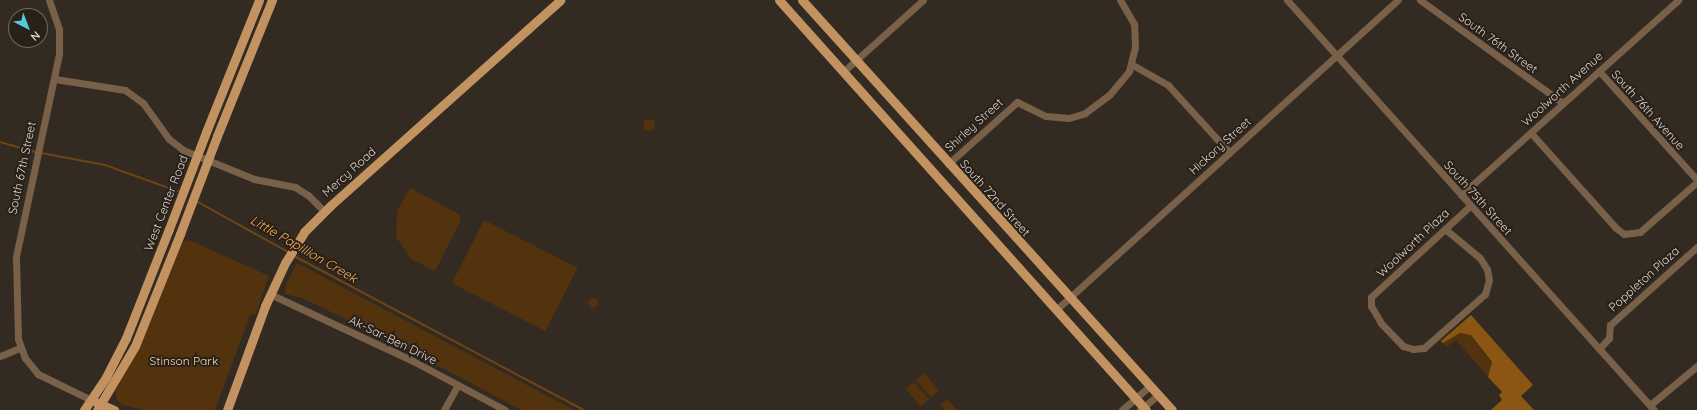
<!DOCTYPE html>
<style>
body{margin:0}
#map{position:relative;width:1697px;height:410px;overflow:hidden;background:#332a21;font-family:Quicksand,sans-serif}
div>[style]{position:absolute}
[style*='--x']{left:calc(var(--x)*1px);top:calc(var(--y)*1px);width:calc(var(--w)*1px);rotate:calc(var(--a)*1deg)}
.green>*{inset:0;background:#52330e;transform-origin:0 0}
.round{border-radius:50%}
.forest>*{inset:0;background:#8b5613}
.stream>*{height:2px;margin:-1px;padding:0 1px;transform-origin:1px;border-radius:1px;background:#6e4515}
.minor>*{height:7px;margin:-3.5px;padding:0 3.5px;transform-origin:3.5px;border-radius:3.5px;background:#786049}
.major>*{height:9px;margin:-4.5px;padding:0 4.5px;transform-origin:4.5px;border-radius:4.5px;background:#c39261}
.major-bridge>*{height:9px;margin:-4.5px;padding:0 4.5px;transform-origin:4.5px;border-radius:4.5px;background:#c39261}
span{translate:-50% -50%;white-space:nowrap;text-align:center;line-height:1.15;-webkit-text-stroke:4px #292018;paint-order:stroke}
.street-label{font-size:12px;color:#ddd7d1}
.park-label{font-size:12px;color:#f6d7b8}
.water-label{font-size:13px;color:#faae5a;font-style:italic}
.north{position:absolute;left:8px;top:8px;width:40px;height:40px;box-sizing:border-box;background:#292018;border:1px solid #716962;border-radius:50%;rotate:138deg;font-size:11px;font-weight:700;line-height:16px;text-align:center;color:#ddd7d1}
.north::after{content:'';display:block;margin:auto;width:14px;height:18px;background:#53cbdc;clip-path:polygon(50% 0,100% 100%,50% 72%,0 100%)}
</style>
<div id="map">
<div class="green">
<i class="round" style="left:643px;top:119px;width:12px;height:12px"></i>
<i style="clip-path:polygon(410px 188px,459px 214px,461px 220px,435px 271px,411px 259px,396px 237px,397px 211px)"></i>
<i style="left:484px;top:220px;width:105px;height:71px;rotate:27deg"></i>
<i style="clip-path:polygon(189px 240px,269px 276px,256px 314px,250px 315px,215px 410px,144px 410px,122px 405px,117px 400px,115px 390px,135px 353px,181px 242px)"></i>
<i style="clip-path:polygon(297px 263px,574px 410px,521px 410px,396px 343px,302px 298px,285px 294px,286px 284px)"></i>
<i class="round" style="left:588px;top:298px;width:10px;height:10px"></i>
<i style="clip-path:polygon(1460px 333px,1471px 335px,1492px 363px,1488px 377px,1456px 340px,1447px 347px,1443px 343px)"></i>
<i style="left:924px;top:373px;width:23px;height:11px;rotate:49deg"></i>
<i style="left:914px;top:382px;width:23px;height:11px;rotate:49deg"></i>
<i style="clip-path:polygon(947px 399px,957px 410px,944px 410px,940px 405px)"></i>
</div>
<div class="forest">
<i style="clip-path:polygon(1471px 315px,1533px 385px,1521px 396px,1534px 410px,1491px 410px,1502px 400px,1499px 395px,1502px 392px,1488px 377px,1492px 362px,1471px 335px,1460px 333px,1443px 343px,1441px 341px)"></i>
</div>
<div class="stream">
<i style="--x:0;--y:142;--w:37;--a:16"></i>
<i style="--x:41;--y:153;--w:65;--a:10.6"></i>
<i style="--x:105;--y:165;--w:80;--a:19.8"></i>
<i style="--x:196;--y:201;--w:105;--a:29"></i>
<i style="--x:294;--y:256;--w:328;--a:28"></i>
</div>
<div class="minor">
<i style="--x:49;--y:0;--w:31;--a:71"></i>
<i style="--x:59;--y:29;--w:25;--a:90"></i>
<i style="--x:59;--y:54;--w:208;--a:102"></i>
<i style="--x:16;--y:257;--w:82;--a:88.6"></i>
<i style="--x:18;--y:339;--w:20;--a:70"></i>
<i style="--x:25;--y:358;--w:21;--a:51"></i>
<i style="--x:38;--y:374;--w:59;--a:26.1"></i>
<i style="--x:1287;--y:0;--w:550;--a:48.17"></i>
<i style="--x:1420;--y:0;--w:176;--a:35.8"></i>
<i style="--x:1131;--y:64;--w:43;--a:29.6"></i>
<i style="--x:1168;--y:85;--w:91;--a:47.7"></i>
<i style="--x:844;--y:71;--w:106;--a:-41.9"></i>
<i style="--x:1599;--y:71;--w:147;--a:48"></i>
<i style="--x:55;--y:79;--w:71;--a:8.9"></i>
<i style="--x:125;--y:90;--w:22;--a:36"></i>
<i style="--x:143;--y:103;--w:44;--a:54.2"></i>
<i style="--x:169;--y:139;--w:18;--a:38"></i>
<i style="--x:183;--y:150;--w:77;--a:22.2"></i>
<i style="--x:254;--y:179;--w:42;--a:11"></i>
<i style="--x:295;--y:187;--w:15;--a:32"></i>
<i style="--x:308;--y:195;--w:23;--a:45"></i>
<i style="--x:1531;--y:133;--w:127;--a:48.2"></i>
<i style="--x:1616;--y:228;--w:10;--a:37"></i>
<i style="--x:1624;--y:234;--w:16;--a:-7"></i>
<i style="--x:1640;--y:232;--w:76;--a:-41.3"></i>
<i style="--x:948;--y:164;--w:93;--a:-41.9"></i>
<i style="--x:1017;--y:102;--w:32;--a:26"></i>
<i style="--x:1046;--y:116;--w:23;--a:5"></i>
<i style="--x:1069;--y:118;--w:17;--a:-17"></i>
<i style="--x:1085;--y:113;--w:31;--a:-37"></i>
<i style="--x:1110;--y:94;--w:30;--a:-50"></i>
<i style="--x:1129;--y:71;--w:25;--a:-76"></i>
<i style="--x:1135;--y:47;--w:23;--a:-92"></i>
<i style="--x:1134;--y:24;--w:28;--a:-120"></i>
<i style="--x:1461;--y:195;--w:292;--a:-41.9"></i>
<i style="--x:1445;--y:229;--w:45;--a:39.6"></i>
<i style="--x:1480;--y:258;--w:13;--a:58"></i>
<i style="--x:1487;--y:269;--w:11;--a:80"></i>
<i style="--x:1489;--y:280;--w:15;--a:106"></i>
<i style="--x:1485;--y:294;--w:81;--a:138.5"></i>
<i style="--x:1424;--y:348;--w:11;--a:175"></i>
<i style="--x:1413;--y:349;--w:10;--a:-163"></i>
<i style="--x:1403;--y:346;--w:32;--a:-134"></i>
<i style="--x:1381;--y:323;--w:20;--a:-120"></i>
<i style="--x:1371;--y:306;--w:9;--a:-90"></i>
<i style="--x:1371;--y:297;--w:134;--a:-42.6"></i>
<i style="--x:270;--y:294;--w:158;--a:25.1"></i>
<i style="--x:413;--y:361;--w:104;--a:28"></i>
<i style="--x:1057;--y:309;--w:460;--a:-42.2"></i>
<i style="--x:1599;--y:349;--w:15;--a:-48"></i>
<i style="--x:1609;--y:338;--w:13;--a:-86"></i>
<i style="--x:1610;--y:325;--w:117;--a:-41.9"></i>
<i style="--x:0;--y:356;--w:22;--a:-22"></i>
<i style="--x:1650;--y:405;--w:61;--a:-39.7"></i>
<i style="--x:444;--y:410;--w:29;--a:-61"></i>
<i style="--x:1122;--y:410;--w:37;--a:-41"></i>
<i style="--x:1140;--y:410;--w:23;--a:-40"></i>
</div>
<div class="major">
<i style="--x:779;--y:0;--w:550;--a:48.17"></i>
<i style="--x:802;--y:0;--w:552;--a:47.94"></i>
<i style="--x:206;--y:132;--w:142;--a:-68.1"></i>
<i style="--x:217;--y:136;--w:147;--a:-68"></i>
<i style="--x:96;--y:402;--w:20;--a:24"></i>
<i style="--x:84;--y:410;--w:40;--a:-56"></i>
<i style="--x:106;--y:377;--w:44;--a:-62.9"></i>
<i style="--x:126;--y:338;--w:117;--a:-68.5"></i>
<i style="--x:97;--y:410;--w:74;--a:-59.3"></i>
<i style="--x:135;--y:346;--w:121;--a:-68.1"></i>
<i style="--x:227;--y:410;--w:111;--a:-69.9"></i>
<i style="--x:265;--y:306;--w:47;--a:-65.1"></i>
<i style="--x:285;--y:263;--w:36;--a:-58"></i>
<i style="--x:304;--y:232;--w:37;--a:-45"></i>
<i style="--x:330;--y:206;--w:309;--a:-41.8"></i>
</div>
<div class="major-bridge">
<i style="--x:169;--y:229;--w:104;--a:-69.1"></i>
<i style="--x:180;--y:234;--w:105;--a:-69.3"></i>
</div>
<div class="street-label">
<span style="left:1498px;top:43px;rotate:36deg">South 76th Street</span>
<span style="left:1562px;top:89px;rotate:-42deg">Woolworth Avenue</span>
<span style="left:1648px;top:110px;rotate:48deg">South 76th Avenue</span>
<span style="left:974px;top:125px;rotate:-42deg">Shirley Street</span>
<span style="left:1220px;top:146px;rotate:-42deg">Hickory Street</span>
<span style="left:22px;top:168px;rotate:-78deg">South 67th Street</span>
<span style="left:349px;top:172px;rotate:-42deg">Mercy Road</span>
<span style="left:995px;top:198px;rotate:48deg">South 72nd Street</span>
<span style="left:1478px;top:198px;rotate:48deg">South 75th Street</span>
<span style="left:166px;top:203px;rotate:-69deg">West Center Road</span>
<span style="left:1413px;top:243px;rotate:-43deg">Woolworth Plaza</span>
<span style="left:1644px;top:279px;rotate:-42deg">Poppleton Plaza</span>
<span style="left:393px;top:340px;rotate:26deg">Ak-Sar-Ben Drive</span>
</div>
<div class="park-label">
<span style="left:184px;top:361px">Stinson Park</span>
</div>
<div class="water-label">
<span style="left:304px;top:249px;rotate:30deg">Little Papillion Creek</span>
</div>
<div class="north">N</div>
</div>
